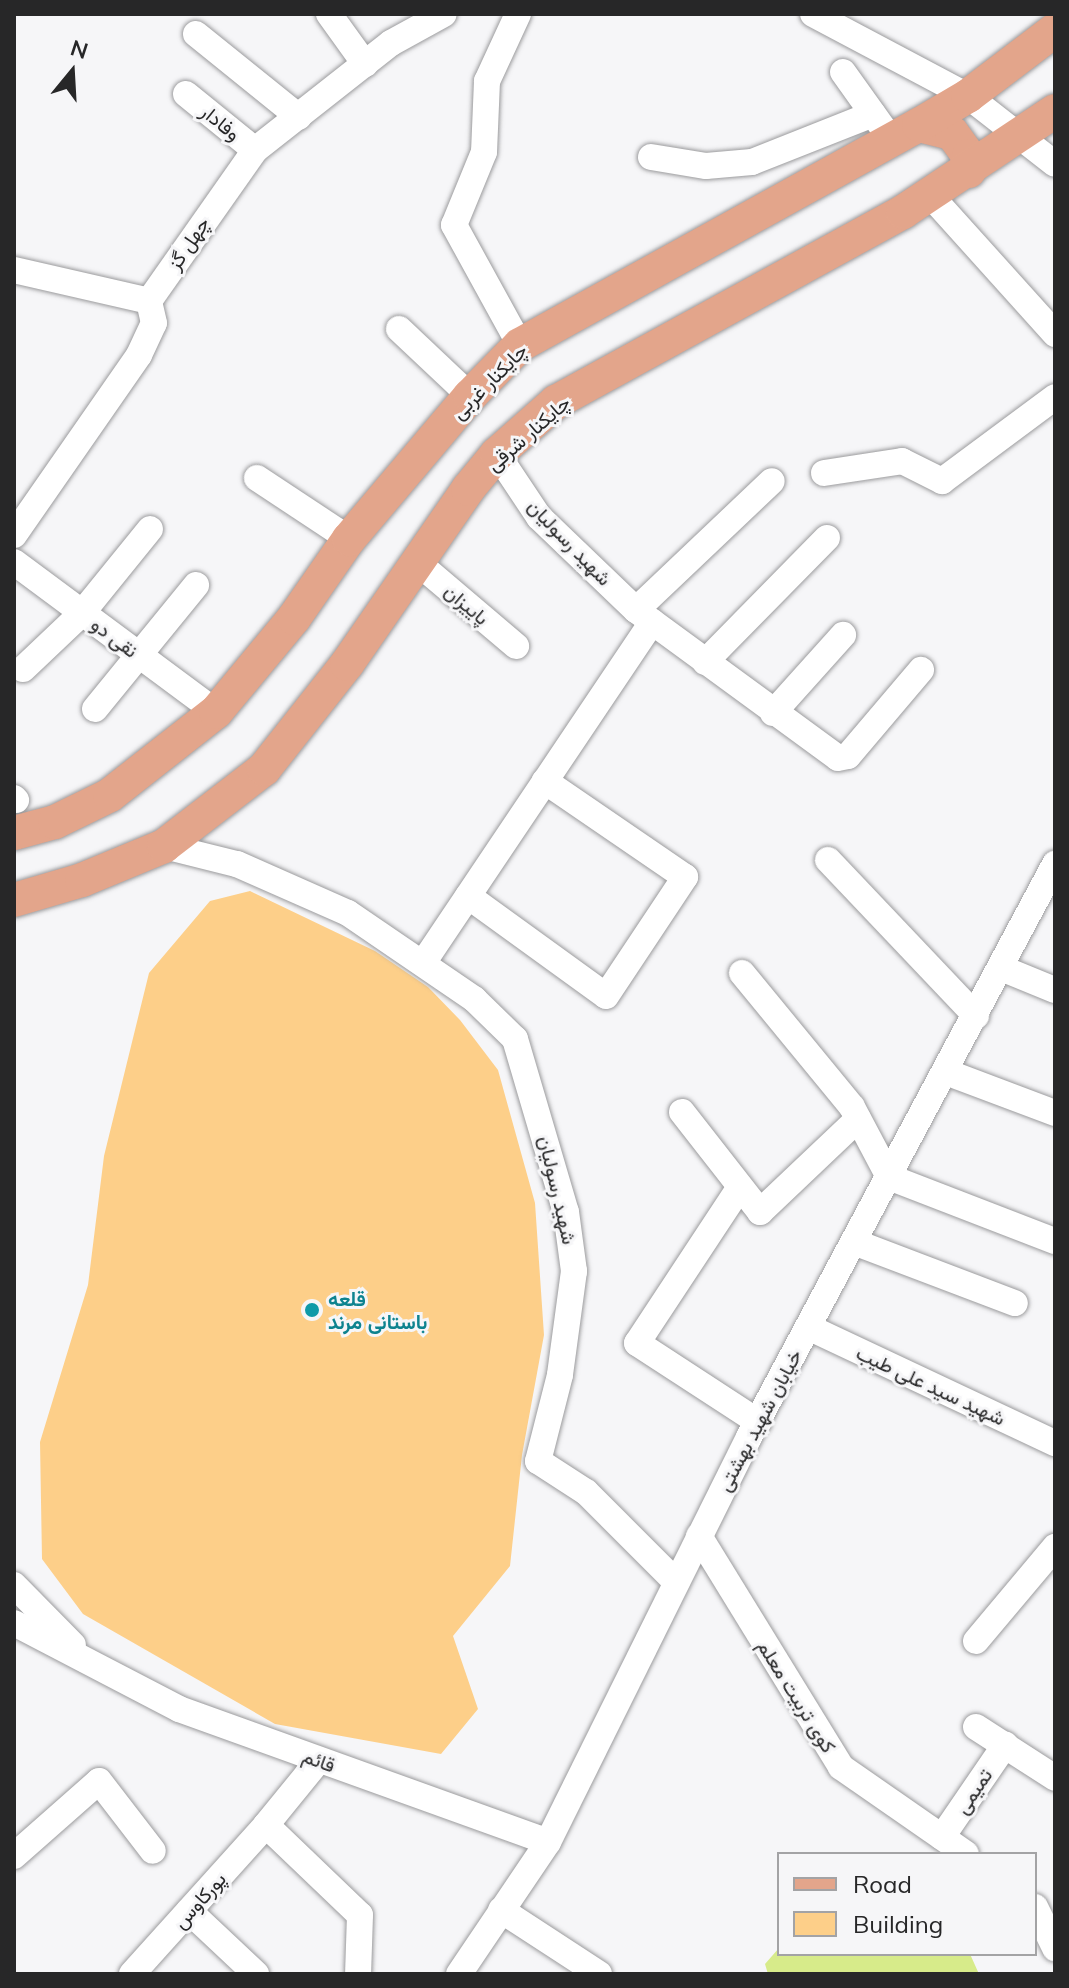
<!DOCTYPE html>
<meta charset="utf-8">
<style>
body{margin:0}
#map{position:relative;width:1069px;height:1988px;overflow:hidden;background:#f6f6f8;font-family:Mulish,Vazirmatn,sans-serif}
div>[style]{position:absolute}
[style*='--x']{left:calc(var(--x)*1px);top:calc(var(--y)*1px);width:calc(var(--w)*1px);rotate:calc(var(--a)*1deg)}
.green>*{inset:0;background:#d7eb8a}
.building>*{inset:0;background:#fdcf89}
.roads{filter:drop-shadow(0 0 2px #9b9b9d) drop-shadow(0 0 2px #9b9b9d)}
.minor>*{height:26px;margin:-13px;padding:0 13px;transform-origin:13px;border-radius:13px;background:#fff}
.major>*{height:34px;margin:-17px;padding:0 17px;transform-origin:17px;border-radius:17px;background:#e3a58b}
.dots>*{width:22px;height:22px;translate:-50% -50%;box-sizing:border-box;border:4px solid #f6f6f8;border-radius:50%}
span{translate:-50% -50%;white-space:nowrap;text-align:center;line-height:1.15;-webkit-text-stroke:6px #f6f6f8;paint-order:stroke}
.street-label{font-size:20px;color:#272728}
.culture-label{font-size:20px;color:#0d838f;font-weight:700}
.left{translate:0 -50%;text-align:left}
.frame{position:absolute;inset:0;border:16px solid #272728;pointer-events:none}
.legend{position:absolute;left:777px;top:1852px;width:260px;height:104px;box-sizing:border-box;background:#f6f6f8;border:2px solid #a3a3a5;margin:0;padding:10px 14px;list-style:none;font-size:24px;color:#272728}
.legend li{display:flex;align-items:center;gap:16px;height:40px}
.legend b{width:40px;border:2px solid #a3a3a5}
.north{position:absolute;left:32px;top:32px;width:80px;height:80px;-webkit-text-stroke:6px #f6f6f8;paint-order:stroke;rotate:18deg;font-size:22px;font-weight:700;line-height:32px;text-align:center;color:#272728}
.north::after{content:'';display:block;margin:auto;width:28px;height:36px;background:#272728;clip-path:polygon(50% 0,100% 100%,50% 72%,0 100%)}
</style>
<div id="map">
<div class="green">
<i style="clip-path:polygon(779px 1948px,779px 1954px,970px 1954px,979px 1974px,768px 1974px,765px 1964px)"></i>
</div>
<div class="building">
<i style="clip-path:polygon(250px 891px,375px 951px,428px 987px,460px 1020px,498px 1070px,535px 1203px,544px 1335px,522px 1455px,510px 1566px,453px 1636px,478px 1709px,441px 1754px,275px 1724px,83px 1614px,42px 1559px,40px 1442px,88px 1285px,104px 1156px,149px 973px,210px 901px)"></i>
</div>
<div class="roads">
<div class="minor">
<i style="--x:329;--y:14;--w:62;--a:54.2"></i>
<i style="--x:518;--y:14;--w:74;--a:114.8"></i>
<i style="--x:487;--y:81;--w:71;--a:92.4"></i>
<i style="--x:484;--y:152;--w:79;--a:112.3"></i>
<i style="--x:454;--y:225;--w:137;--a:61.2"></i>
<i style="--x:813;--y:14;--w:175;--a:27.9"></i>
<i style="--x:968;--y:96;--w:110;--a:38"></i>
<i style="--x:196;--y:34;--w:132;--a:38.9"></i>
<i style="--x:843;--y:72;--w:69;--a:54.5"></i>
<i style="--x:186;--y:94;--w:89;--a:39.1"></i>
<i style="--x:651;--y:157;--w:56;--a:9.3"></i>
<i style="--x:706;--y:166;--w:46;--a:-5"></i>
<i style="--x:752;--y:162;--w:130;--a:-21.6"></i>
<i style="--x:930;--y:195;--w:187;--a:48"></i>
<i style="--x:14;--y:270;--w:139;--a:12.9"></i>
<i style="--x:399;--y:329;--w:98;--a:43.3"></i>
<i style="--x:497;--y:454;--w:76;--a:56.3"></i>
<i style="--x:539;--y:517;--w:134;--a:43.8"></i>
<i style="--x:636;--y:610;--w:250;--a:36.2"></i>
<i style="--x:838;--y:758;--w:10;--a:-11"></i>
<i style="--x:848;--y:756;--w:113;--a:-49.7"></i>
<i style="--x:824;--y:473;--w:79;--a:-8.7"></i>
<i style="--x:902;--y:461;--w:45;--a:26.6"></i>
<i style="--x:942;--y:481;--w:141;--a:-36.6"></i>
<i style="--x:257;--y:478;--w:110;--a:33.5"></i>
<i style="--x:14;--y:535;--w:219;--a:-55.2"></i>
<i style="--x:139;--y:355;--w:35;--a:-65"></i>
<i style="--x:154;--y:323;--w:23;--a:-103"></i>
<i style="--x:149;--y:301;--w:184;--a:-54.9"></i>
<i style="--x:255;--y:150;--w:173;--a:-38.2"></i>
<i style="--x:391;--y:43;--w:60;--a:-28.7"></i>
<i style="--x:14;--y:562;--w:252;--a:36.6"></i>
<i style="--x:417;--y:562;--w:130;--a:40.3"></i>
<i style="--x:636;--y:610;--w:187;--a:-43.5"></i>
<i style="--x:705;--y:662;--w:174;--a:-45.5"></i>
<i style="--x:23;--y:669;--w:81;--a:-43.5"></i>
<i style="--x:82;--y:613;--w:108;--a:-51"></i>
<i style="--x:95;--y:709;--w:160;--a:-50.8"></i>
<i style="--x:773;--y:713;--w:105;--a:-48.1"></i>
<i style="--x:14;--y:798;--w:3;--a:45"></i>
<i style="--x:164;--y:846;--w:75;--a:13.9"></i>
<i style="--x:237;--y:864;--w:121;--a:23.8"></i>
<i style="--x:348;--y:913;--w:153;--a:34.3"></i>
<i style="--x:474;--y:999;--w:57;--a:44.3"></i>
<i style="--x:515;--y:1039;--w:180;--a:73.6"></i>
<i style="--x:566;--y:1212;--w:60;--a:82.3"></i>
<i style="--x:574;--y:1271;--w:105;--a:97.7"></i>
<i style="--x:560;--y:1375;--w:89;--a:104.3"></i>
<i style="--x:538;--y:1461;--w:57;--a:32.9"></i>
<i style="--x:586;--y:1492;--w:127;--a:45"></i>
<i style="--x:828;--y:860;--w:215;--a:46.5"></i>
<i style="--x:468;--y:896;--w:170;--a:35.9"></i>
<i style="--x:606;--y:996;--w:143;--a:-56.4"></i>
<i style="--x:685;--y:877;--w:170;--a:-145.6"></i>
<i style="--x:423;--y:963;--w:411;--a:-56.1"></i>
<i style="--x:1001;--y:968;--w:58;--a:22.2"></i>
<i style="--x:742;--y:973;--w:173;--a:50.6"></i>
<i style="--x:852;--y:1107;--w:79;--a:62.1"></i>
<i style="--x:889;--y:1177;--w:178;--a:21.1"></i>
<i style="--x:946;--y:1072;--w:116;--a:20.6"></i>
<i style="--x:682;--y:1112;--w:127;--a:52"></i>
<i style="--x:760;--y:1212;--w:135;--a:-43.5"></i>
<i style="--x:740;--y:1187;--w:187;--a:123.4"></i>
<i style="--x:637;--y:1343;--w:145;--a:33.1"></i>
<i style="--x:854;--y:1242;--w:172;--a:20.8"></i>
<i style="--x:808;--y:1327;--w:273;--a:25.2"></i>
<i style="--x:699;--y:1536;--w:271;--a:58.4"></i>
<i style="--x:841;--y:1767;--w:152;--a:34.8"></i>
<i style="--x:14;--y:1585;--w:84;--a:45.5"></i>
<i style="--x:14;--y:1623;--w:186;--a:27.5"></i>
<i style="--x:179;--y:1709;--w:392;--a:19.8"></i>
<i style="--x:976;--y:1641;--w:123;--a:-50"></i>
<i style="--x:976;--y:1727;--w:94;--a:32.8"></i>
<i style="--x:266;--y:1825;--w:84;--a:-50.8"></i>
<i style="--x:942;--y:1837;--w:112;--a:-55.6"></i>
<i style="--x:14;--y:1856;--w:113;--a:-41.4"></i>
<i style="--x:99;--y:1781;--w:88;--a:52.4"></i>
<i style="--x:1035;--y:1907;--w:46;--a:64"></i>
<i style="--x:501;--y:1910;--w:117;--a:33.1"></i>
<i style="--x:189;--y:1911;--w:92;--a:43.2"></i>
<i style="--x:132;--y:1974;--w:200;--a:-48"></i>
<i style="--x:266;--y:1825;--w:130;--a:43.8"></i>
<i style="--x:360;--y:1915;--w:59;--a:91.9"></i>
<i style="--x:459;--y:1974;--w:159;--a:-56"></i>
<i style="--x:548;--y:1842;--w:452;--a:-63.6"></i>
<i style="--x:749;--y:1437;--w:650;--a:-61.9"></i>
</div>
<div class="major">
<i style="--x:919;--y:125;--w:34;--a:14"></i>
<i style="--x:952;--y:133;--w:29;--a:54"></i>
<i style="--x:969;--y:156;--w:15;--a:90"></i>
<i style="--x:14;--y:833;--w:42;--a:-15"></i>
<i style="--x:55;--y:822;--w:61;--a:-26.1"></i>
<i style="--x:110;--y:795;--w:135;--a:-38.1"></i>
<i style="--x:216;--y:712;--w:122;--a:-50.3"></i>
<i style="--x:294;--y:618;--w:96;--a:-55.2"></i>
<i style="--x:349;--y:539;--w:187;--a:-49.8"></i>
<i style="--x:470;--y:396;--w:71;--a:-45.6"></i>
<i style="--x:520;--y:345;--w:456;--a:-28.9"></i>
<i style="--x:919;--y:125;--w:57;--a:-30.6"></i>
<i style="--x:968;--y:96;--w:109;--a:-37.2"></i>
<i style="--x:14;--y:900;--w:71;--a:-16.4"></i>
<i style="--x:82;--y:880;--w:89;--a:-22.5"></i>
<i style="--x:164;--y:846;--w:126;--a:-37.6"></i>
<i style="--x:264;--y:769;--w:134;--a:-51.7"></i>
<i style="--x:347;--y:664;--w:213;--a:-55.3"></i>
<i style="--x:468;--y:489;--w:45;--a:-50.4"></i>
<i style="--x:497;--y:454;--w:79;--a:-41.4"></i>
<i style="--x:556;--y:402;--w:396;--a:-28.7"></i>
<i style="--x:903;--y:212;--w:182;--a:-33.6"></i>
</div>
</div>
<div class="dots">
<i style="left:312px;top:1310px;background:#0f9aa8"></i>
</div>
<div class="street-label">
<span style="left:221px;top:122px;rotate:39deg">وفادار</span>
<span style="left:188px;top:243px;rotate:-56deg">چهل گز</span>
<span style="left:489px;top:381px;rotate:-45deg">چایکنار غربی</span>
<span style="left:528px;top:433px;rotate:-41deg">چایکنار شرقی</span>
<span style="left:570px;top:542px;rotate:46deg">شهید رسولیان</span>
<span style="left:467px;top:604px;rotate:40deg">پاییزان</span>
<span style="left:115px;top:637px;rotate:37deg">نقی دو</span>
<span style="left:558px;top:1190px;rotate:77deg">شهید رسولیان</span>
<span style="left:931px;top:1385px;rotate:25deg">شهید سید علی طیب</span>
<span style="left:759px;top:1420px;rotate:-62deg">خیابان شهید بهشتی</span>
<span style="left:797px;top:1696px;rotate:58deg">کوی تربیت معلم</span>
<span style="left:319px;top:1760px;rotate:20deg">قائم</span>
<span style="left:973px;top:1791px;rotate:-56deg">تمیمی</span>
<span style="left:199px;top:1900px;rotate:-48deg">پورکاوس</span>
</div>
<div class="culture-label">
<span class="left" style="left:328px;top:1310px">قلعه<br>باستانی مرند</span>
</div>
<div class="frame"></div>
<ul class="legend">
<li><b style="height:10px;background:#e3a58b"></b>Road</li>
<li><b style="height:22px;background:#fdcf89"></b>Building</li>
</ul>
<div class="north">N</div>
</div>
